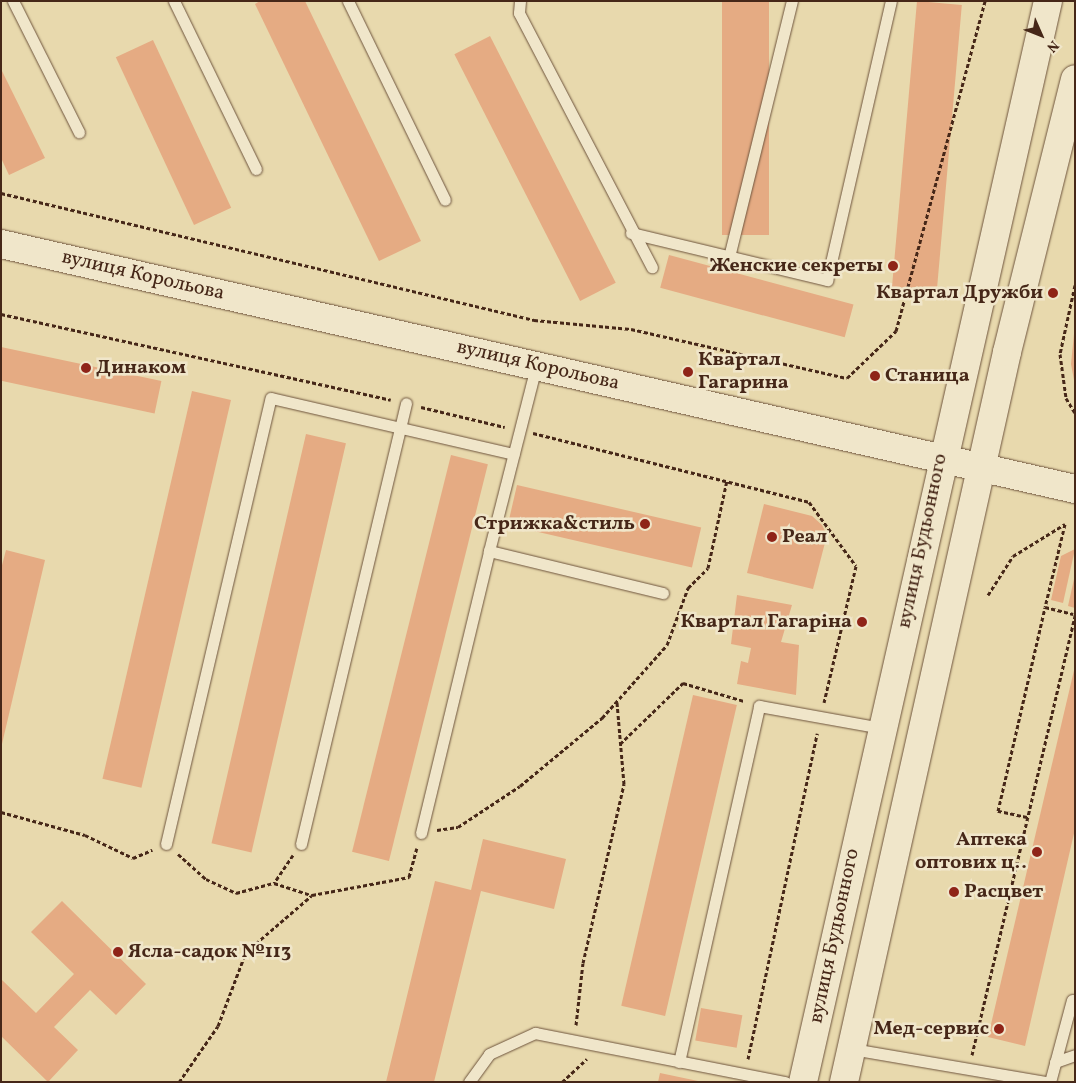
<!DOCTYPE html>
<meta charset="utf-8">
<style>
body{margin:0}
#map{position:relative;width:1076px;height:1083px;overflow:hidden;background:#e8d9ad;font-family:Vollkorn,serif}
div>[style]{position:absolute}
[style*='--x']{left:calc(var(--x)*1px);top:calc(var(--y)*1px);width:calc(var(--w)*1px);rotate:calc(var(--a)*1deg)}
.building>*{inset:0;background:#e5ab83;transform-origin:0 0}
.path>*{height:3px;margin-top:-1.5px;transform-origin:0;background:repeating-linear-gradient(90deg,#462718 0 4px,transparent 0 6.5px)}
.roads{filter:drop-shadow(0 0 1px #6e543d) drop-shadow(0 0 1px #6e543d)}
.service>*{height:11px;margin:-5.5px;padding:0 5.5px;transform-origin:5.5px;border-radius:5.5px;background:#f0e6ca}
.tertiary>*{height:28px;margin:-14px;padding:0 14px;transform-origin:14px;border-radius:14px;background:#f0e6ca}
.secondary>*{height:28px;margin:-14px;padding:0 14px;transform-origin:14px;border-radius:14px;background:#f0e6ca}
.dots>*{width:14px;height:14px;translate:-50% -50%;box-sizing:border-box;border:2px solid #f0e6ca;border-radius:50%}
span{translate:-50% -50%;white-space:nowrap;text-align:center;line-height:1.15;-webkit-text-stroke:5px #f0e6ca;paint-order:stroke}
.poi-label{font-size:20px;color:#462718;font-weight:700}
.right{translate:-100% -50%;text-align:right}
.left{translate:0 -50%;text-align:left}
.street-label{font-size:20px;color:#462718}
.frame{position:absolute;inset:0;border:2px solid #462718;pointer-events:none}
.north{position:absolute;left:1016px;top:10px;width:50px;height:50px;-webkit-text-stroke:4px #f0e6ca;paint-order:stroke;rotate:134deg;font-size:14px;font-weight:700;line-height:20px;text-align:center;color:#462718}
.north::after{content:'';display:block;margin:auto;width:18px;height:22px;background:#462718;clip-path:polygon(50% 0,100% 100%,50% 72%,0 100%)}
</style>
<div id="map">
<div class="building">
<i style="clip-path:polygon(260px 1px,305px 1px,421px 241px,379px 261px,255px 4px)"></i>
<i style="left:722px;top:1px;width:47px;height:234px"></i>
<i style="left:917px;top:1px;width:45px;height:289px;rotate:5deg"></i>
<i style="left:490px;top:36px;width:277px;height:40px;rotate:63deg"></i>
<i style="left:153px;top:40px;width:185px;height:41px;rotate:65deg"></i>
<i style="clip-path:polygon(1px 69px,45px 158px,9px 175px,1px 158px)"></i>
<i style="left:669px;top:255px;width:191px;height:34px;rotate:15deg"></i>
<i style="clip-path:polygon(1074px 334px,1075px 334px,1074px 380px,1071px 364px)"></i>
<i style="left:1px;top:347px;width:164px;height:33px;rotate:12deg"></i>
<i style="left:192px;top:391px;width:40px;height:398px;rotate:13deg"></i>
<i style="left:306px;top:434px;width:41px;height:420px;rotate:13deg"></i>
<i style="left:451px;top:455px;width:38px;height:409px;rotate:14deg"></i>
<i style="left:517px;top:485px;width:189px;height:41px;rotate:13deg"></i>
<i style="clip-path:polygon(764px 504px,812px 516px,822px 525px,827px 535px,813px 589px,747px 573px)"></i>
<i style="clip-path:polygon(1075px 549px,1063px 603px,1051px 600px,1061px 556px)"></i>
<i style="clip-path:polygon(6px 550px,45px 560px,2px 744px,1px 569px)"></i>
<i style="clip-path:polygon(1074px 579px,1075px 579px,1075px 608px,1068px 606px)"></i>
<i style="clip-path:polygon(737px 595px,792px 605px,781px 642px,799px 645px,796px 695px,737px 684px,741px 661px,748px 663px,751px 648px,731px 644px)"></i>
<i style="clip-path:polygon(1075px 666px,1075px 829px,1025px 1046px,988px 1037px)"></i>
<i style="left:693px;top:695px;width:45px;height:319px;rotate:13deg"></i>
<i style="clip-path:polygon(483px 839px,566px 859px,554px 909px,481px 891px,434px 1082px,386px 1082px,435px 881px,471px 890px)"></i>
<i style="clip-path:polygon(62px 901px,146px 984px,116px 1015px,90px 990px,54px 1027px,78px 1050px,48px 1082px,1px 1036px,1px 979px,36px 1013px,74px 974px,31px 932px)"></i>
<i style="left:701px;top:1008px;width:42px;height:33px;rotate:10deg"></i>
<i style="clip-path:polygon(660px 1073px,698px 1081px,698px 1082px,658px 1082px)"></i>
</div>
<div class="path">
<i style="--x:1;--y:193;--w:548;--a:13.4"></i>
<i style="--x:534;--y:320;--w:97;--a:5.3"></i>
<i style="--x:631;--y:329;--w:221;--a:12.8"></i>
<i style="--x:847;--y:378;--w:68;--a:-43.8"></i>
<i style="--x:896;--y:331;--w:342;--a:-74.9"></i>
<i style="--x:1075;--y:285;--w:71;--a:102.3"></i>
<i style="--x:1060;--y:354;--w:44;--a:82.2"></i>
<i style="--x:1066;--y:398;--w:17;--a:59"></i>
<i style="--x:1;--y:314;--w:399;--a:12.4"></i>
<i style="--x:421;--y:407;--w:86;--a:13.4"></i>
<i style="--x:533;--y:433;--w:284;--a:14"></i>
<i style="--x:809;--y:502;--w:79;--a:53.7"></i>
<i style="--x:856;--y:566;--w:140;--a:103.2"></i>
<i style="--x:1065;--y:524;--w:85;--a:103.5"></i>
<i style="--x:1045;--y:607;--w:29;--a:14"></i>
<i style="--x:988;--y:595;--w:46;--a:-57.3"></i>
<i style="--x:1013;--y:556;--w:61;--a:-31.6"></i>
<i style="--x:620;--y:744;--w:88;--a:-44.1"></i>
<i style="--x:683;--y:683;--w:64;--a:16.4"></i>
<i style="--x:1;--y:812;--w:87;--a:15.3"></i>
<i style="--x:85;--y:835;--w:53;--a:25.6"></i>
<i style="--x:133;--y:858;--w:21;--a:-23"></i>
<i style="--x:1027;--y:817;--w:30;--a:-168"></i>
<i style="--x:998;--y:811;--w:209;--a:-77"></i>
<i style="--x:437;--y:830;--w:21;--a:-8"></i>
<i style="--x:458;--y:827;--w:74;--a:-33.5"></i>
<i style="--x:520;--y:786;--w:107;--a:-39.7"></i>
<i style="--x:602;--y:718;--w:98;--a:-48.3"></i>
<i style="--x:667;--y:645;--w:61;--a:-69.8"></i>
<i style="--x:688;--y:588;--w:28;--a:-45"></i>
<i style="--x:708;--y:568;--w:90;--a:-77.8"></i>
<i style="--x:178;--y:854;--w:38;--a:42"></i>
<i style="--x:206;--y:879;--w:33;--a:25"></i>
<i style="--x:236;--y:893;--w:39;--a:-15"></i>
<i style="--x:293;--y:855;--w:34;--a:124"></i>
<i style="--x:274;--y:883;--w:40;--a:18"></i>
<i style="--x:312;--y:895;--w:99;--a:-10.5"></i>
<i style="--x:409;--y:877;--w:30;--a:-75"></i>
<i style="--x:576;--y:1025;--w:62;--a:-83.6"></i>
<i style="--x:583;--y:963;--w:184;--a:-77.1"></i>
<i style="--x:624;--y:784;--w:82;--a:-94.9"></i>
<i style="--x:972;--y:1055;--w:452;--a:-76.8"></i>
<i style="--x:748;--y:1059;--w:333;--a:-78"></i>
<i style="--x:179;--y:1082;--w:68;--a:-55.1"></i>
<i style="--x:218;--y:1026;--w:79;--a:-69.3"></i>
<i style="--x:246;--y:952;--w:86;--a:-40.7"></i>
<i style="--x:562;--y:1082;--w:34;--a:-43"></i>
</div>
<div class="roads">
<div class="service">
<i style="--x:13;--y:1;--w:147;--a:63.3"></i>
<i style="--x:174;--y:1;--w:187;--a:64"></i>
<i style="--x:348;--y:1;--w:221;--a:64"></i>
<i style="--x:520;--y:1;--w:12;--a:95"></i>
<i style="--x:519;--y:13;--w:287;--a:62.4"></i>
<i style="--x:631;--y:233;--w:202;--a:13.5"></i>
<i style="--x:827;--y:280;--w:286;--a:-77.1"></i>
<i style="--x:729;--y:257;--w:264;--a:-76.2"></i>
<i style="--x:489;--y:551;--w:191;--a:-75.7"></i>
<i style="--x:421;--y:833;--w:290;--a:-76.4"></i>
<i style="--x:489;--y:551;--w:179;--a:13.6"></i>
<i style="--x:166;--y:844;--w:458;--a:-76.8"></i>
<i style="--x:271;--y:398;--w:249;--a:13"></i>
<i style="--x:301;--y:844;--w:453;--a:-76.6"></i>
<i style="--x:852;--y:1049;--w:196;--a:9.7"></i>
<i style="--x:679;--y:1062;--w:365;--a:-77.3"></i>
<i style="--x:759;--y:706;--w:124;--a:10.2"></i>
<i style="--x:1055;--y:1062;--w:21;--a:-19"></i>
<i style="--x:469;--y:1082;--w:34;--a:-54"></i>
<i style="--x:489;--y:1054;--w:51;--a:-24.5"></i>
<i style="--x:535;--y:1033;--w:255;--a:11.1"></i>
<i style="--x:1050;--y:1082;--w:85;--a:-75"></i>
</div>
<div class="tertiary">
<i style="--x:1;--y:244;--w:1102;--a:12.85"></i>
</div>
<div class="secondary">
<i style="--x:803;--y:1082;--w:1108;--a:-77.23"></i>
<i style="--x:844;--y:1082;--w:748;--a:-77.41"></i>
<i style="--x:1007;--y:352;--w:281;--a:-76"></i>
</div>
</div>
<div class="dots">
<i style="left:893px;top:266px;background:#8f2418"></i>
<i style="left:1053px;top:293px;background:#8f2418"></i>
<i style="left:86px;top:368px;background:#8f2418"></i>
<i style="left:688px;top:372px;background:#8f2418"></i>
<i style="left:875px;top:376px;background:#8f2418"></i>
<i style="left:645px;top:524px;background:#8f2418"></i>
<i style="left:772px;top:537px;background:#8f2418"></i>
<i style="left:862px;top:622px;background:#8f2418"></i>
<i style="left:1037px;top:852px;background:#8f2418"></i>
<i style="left:954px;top:892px;background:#8f2418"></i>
<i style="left:118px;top:952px;background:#8f2418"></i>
<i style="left:999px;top:1029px;background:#8f2418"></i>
</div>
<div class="poi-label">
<span class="right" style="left:883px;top:266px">Женские секреты</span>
<span class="right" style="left:1043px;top:293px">Квартал Дружби</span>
<span class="left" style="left:698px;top:372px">Квартал<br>Гагарина</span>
<span class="left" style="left:96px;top:368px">Динаком</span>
<span class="left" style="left:885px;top:376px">Станица</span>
<span class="right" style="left:635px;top:524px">Стрижка&amp;стиль</span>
<span class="left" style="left:782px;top:537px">Реал</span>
<span class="right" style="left:852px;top:622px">Квартал Гагаріна</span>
<span class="right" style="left:1027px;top:852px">Аптека<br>оптових ц‥</span>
<span class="left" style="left:964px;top:892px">Расцвет</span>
<span class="left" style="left:128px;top:952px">Ясла-садок №113</span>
<span class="right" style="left:989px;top:1029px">Мед-сервис</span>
</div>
<div class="street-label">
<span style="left:143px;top:276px;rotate:13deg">вулиця Корольова</span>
<span style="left:538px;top:366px;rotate:13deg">вулиця Корольова</span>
<span style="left:923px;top:541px;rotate:-78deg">вулиця Будьонного</span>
<span style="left:835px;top:936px;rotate:-78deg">вулиця Будьонного</span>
</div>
<div class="frame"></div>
<div class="north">N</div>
</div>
